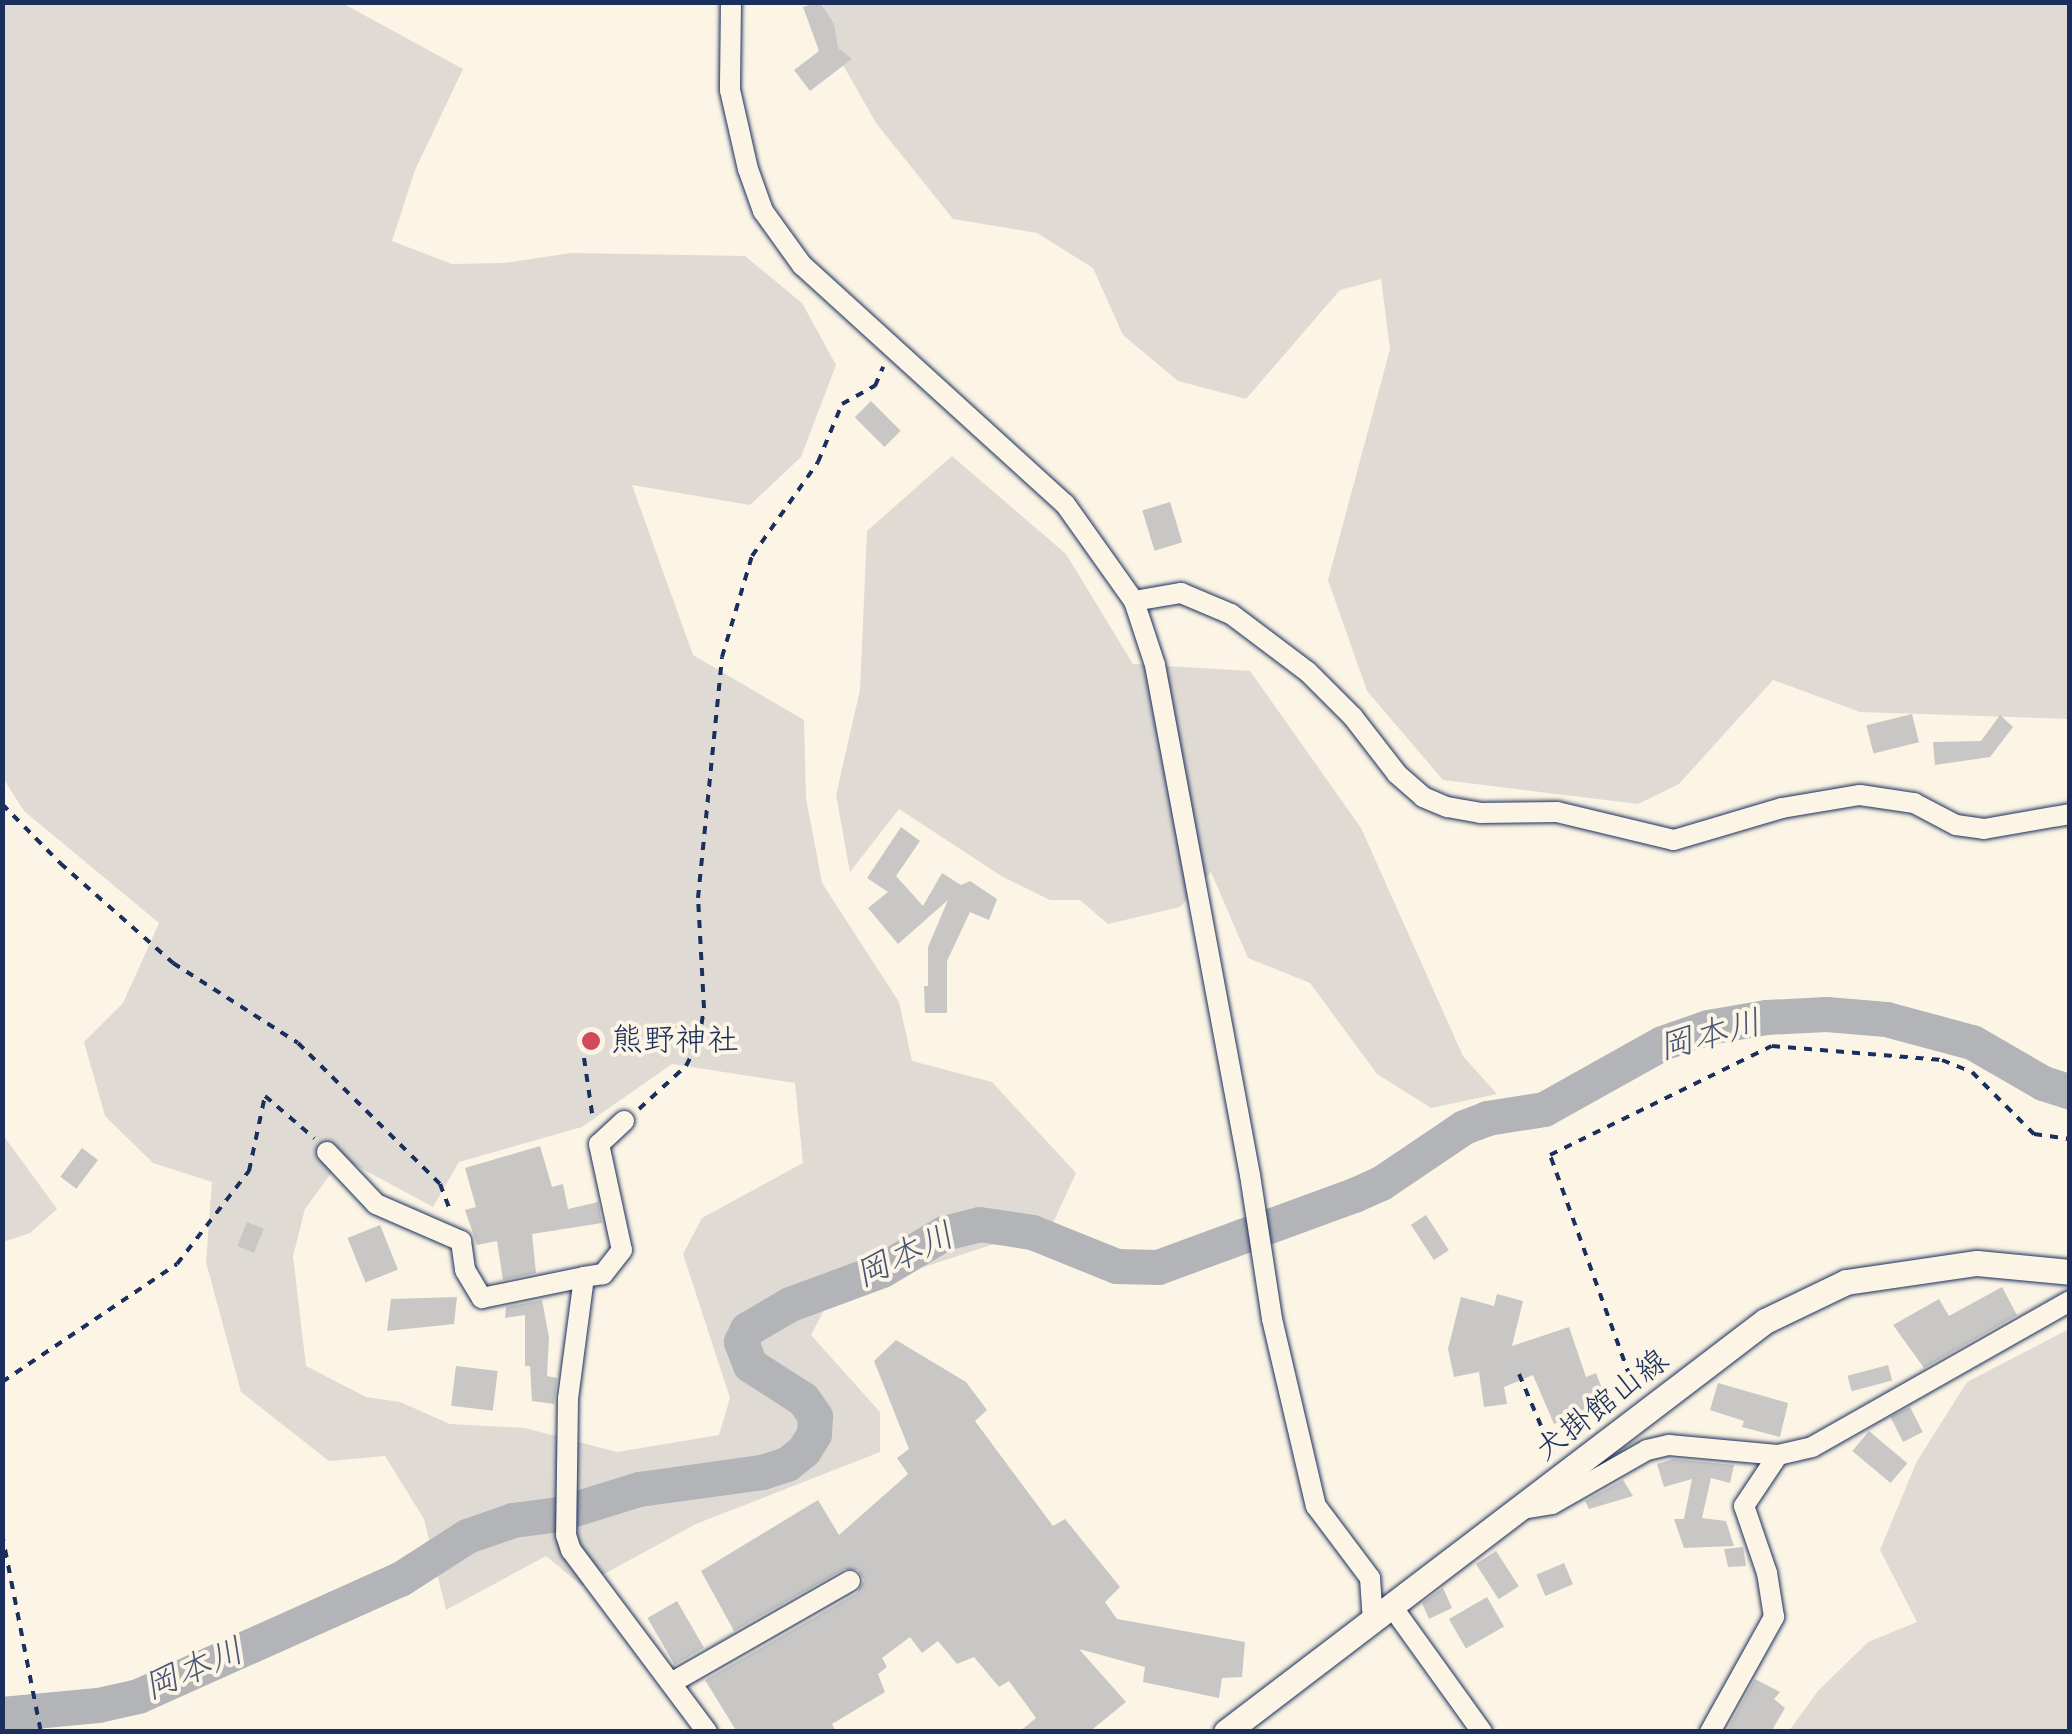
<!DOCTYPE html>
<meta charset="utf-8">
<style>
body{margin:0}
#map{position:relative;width:2072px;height:1734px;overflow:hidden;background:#fcf5e5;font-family:Mynerve,"Klee One",sans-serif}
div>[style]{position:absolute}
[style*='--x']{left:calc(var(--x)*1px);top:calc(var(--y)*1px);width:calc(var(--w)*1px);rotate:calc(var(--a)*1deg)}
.green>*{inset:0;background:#dfdbd4}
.river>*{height:35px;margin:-17.5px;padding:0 17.5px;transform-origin:17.5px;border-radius:17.5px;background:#b2b4b8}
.building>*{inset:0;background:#c8c7c6;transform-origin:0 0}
.path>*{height:4px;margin-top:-2px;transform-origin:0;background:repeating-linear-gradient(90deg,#1b2f5e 0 8px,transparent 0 16px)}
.roads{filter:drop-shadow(0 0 2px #1b2f5e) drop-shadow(0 0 2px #1b2f5e)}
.minor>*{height:20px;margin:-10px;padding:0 10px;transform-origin:10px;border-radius:10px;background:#fcf5e5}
.major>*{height:25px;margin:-12.5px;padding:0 12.5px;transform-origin:12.5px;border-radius:12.5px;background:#fcf5e5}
.dots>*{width:28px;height:28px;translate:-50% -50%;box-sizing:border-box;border:5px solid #fcf5e5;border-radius:50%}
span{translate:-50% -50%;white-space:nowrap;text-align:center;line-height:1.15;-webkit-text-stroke:8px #fcf5e5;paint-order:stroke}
.poi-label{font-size:32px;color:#1b2f5e}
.left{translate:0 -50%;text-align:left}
.street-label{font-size:32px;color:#1b2f5e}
.water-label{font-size:35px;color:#485779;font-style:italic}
.frame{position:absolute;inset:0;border:5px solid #1b2f5e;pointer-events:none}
</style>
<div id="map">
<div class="green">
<i style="clip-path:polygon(evenodd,3px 3px,342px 3px,463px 69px,415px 170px,392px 241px,452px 264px,504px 263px,571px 253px,745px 256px,802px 303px,836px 365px,801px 457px,750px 505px,632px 485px,693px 655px,804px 720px,806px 798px,822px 883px,899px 1002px,912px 1061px,992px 1082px,1076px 1173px,1052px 1225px,921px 1268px,824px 1310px,811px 1335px,880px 1412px,880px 1452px,696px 1524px,582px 1586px,546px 1556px,446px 1610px,424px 1519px,385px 1456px,329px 1461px,241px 1392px,206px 1262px,212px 1182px,153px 1163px,105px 1116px,84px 1042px,123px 1003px,159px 923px,24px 811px,3px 778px,3px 3px,672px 1064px,795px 1083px,803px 1163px,702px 1218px,683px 1254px,730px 1398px,719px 1435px,617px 1452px,525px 1428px,450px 1424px,400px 1402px,366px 1397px,306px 1366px,293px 1256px,305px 1209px,342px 1158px,433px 1207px,459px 1162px,582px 1127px,672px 1064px)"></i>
<i style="clip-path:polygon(822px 3px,2069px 3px,2069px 719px,1860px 712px,1773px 680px,1679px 784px,1638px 804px,1443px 780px,1367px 691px,1328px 580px,1390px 349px,1381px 279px,1340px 290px,1246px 399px,1178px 381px,1123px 335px,1093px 268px,1037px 233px,953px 219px,876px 123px,843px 65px)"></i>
<i style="clip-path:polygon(952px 456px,1066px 554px,1133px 664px,1250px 671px,1361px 828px,1463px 1056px,1497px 1094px,1431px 1108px,1377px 1074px,1310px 983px,1248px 958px,1211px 872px,1180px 907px,1108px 924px,1080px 900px,1050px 900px,1003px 877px,899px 809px,850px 872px,836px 795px,860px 690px,867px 531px)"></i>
<i style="clip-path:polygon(3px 1135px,57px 1209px,30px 1233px,3px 1242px)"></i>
<i style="clip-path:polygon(2069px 1329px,2069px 1731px,1789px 1731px,1818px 1691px,1868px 1642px,1917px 1622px,1880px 1550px,1917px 1461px,1967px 1382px)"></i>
</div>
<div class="river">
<i style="--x:2;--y:1714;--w:96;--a:-5.4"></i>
<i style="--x:98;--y:1705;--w:41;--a:-12.7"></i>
<i style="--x:138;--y:1696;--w:287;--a:-24.1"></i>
<i style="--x:400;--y:1579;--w:80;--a:-32.7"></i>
<i style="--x:467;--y:1536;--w:49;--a:-19.2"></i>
<i style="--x:513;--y:1520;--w:45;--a:-7.6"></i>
<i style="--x:558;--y:1514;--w:85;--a:-17.2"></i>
<i style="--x:639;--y:1489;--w:124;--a:-7.9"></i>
<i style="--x:762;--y:1472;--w:26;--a:-18"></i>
<i style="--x:787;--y:1464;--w:22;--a:-39"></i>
<i style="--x:804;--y:1450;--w:19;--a:-58"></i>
<i style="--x:814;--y:1434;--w:18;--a:-87"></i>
<i style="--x:815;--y:1416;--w:21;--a:-125"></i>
<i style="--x:803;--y:1399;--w:63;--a:-147.3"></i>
<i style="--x:750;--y:1365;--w:25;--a:-111"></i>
<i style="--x:741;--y:1342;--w:14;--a:-65"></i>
<i style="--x:747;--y:1329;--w:50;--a:-30.2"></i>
<i style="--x:790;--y:1304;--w:98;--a:-20.3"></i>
<i style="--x:882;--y:1270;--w:72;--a:-30.8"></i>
<i style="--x:944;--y:1233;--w:36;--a:-14"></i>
<i style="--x:979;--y:1224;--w:54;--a:8.6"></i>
<i style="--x:1032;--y:1232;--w:91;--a:22"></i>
<i style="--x:1116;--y:1266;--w:42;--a:1.4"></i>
<i style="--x:1158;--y:1267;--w:209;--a:-20.2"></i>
<i style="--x:1354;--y:1195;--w:30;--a:-24"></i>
<i style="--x:1381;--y:1183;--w:100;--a:-34"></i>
<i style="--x:1464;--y:1127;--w:25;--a:-21"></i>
<i style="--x:1487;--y:1118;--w:58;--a:-9"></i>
<i style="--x:1544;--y:1109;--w:135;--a:-29.2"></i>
<i style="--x:1662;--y:1043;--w:49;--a:-19.2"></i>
<i style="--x:1708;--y:1027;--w:59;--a:-9.8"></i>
<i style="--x:1766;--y:1017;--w:60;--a:-2.9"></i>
<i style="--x:1826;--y:1014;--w:60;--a:4.8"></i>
<i style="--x:1886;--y:1019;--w:89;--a:15"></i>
<i style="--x:1972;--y:1042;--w:82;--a:30"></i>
<i style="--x:2043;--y:1083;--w:28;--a:18"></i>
</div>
<div class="building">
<i style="clip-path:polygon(820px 2px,834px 24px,838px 48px,852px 59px,810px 91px,794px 70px,819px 51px,803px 7px)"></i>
<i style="left:871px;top:401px;width:42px;height:23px;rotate:45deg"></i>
<i style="left:1170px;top:502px;width:42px;height:29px;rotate:73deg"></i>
<i style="left:1912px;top:714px;width:29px;height:47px;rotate:76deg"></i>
<i style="clip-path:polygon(2000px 715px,2013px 727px,1990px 757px,1935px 765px,1933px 742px,1981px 741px)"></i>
<i style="clip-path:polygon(901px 827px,920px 841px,896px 876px,923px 906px,942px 873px,961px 885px,970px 881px,997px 899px,989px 920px,970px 912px,947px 961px,947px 1013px,925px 1013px,924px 986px,928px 986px,928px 947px,948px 900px,898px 944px,868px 908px,888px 892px,867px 878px)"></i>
<i style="clip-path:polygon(540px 1146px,552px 1187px,563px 1184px,568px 1209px,598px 1202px,602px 1223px,532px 1234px,536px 1273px,503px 1280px,497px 1241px,477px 1245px,465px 1210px,476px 1207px,465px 1168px)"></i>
<i style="left:82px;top:1148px;width:20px;height:36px;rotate:37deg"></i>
<i style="left:1426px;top:1215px;width:42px;height:18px;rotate:57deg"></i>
<i style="left:247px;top:1222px;width:18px;height:26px;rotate:22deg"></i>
<i style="left:380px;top:1225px;width:48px;height:35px;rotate:68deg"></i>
<i style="clip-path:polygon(2002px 1287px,2017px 1315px,1924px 1368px,1893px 1325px,1939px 1299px,1949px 1316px)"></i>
<i style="clip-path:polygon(1497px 1294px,1523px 1301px,1512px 1346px,1569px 1327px,1586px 1377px,1596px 1373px,1606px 1399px,1554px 1424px,1533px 1375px,1504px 1387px,1507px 1404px,1484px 1407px,1479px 1372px,1454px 1377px,1448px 1349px,1461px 1297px,1494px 1306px)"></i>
<i style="clip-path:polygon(457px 1297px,454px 1324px,387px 1331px,391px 1299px)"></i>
<i style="clip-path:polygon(542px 1300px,549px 1337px,547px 1376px,557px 1378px,554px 1404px,532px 1401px,530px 1366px,525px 1366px,525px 1315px,505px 1318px,506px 1307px)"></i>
<i style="clip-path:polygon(896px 1340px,966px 1382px,987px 1410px,975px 1421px,1053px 1526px,1065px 1519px,1120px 1587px,1105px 1602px,1117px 1619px,1245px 1642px,1242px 1677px,1222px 1678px,1219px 1698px,1143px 1682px,1145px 1667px,1079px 1649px,1126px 1702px,1089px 1732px,1019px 1732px,1036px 1718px,1009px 1681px,999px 1687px,974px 1657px,957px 1664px,938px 1641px,922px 1653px,910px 1637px,882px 1658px,887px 1667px,878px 1674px,885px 1692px,832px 1724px,836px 1732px,737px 1732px,705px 1680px,857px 1593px,864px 1580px,858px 1570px,844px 1569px,734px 1631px,701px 1571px,818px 1500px,839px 1535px,908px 1474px,897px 1458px,909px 1449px,874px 1361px)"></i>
<i style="left:1888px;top:1365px;width:16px;height:42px;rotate:75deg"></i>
<i style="left:456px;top:1366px;width:42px;height:40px;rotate:7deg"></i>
<i style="clip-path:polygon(1718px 1383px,1788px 1403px,1780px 1437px,1742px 1427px,1744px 1421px,1710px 1410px)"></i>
<i style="left:1910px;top:1407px;width:28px;height:22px;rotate:63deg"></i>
<i style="left:1869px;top:1431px;width:50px;height:26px;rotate:40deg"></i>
<i style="clip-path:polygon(1673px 1459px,1734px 1465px,1730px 1483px,1711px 1478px,1702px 1518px,1726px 1521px,1734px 1546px,1684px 1548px,1674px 1519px,1684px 1519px,1692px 1479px,1664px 1487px,1657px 1464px)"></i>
<i style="clip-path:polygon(1623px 1480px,1633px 1496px,1589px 1509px,1585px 1501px)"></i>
<i style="clip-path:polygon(1743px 1547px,1746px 1566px,1728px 1567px,1724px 1549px)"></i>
<i style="left:1496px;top:1551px;width:42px;height:24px;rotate:57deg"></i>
<i style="left:1564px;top:1563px;width:23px;height:30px;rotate:67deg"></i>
<i style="clip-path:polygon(1443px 1588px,1452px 1608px,1429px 1619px,1422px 1603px)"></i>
<i style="left:1487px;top:1597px;width:34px;height:44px;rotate:60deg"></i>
<i style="left:677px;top:1601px;width:54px;height:34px;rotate:60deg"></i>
<i style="clip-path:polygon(1755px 1679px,1780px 1692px,1774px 1699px,1785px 1708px,1771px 1732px,1726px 1732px)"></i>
</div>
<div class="path">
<i style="--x:2;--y:804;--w:83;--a:45.5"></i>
<i style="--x:60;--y:863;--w:151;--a:41.5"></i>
<i style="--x:173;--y:963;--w:148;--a:32.6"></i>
<i style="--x:298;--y:1043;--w:200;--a:44.8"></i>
<i style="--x:440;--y:1184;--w:31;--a:69"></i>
<i style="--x:584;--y:1058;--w:63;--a:81.7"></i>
<i style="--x:639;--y:1109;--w:64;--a:-42.5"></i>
<i style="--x:686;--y:1066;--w:29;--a:-63"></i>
<i style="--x:699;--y:1040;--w:32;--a:-81"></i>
<i style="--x:704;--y:1008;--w:110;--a:-93.1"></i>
<i style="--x:698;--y:898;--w:242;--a:-84.3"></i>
<i style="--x:722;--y:657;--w:105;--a:-73.5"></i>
<i style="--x:752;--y:556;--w:115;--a:-54.9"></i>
<i style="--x:818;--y:462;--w:63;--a:-67.5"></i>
<i style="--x:842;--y:404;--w:38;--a:-29"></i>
<i style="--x:875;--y:386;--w:21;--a:-67"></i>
<i style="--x:1519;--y:1374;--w:87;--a:67"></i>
<i style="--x:2;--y:1382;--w:211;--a:-34"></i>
<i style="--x:177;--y:1264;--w:118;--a:-52.3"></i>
<i style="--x:249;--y:1171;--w:77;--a:-78"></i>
<i style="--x:265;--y:1096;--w:65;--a:40.6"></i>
<i style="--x:1635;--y:1391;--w:251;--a:-109.8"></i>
<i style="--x:1550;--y:1155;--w:247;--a:-26.2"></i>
<i style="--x:1772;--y:1046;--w:171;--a:4.7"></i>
<i style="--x:1942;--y:1060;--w:32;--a:22"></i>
<i style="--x:1972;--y:1072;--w:88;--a:45"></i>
<i style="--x:2034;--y:1134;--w:36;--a:8"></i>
<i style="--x:2;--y:1534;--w:202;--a:78.9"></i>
</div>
<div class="roads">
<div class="minor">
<i style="--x:731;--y:2;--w:88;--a:90.7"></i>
<i style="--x:730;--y:90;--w:81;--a:77.2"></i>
<i style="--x:748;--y:169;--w:45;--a:70.3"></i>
<i style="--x:763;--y:211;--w:67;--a:54.2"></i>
<i style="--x:802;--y:265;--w:355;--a:42.3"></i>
<i style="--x:1065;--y:504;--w:119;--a:54.6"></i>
<i style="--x:1134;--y:601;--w:67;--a:71.8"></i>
<i style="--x:1155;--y:665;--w:519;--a:79.45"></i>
<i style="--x:1250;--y:1175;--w:146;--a:81.3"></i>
<i style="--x:1272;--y:1319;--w:192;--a:76.8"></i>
<i style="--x:1316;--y:1506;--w:90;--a:53.1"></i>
<i style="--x:1370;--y:1578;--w:44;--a:86.1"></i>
<i style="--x:1134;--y:601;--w:48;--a:-9.7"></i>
<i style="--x:1181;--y:593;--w:54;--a:22.8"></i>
<i style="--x:1231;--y:614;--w:96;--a:37"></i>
<i style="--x:1308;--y:672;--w:64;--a:45"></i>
<i style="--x:1353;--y:717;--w:72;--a:52.3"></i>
<i style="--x:1397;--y:774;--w:35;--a:41"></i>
<i style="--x:1423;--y:797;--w:26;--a:23"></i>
<i style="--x:1447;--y:807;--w:34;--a:10"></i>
<i style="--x:1480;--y:813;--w:77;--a:-0.7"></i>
<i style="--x:1557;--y:812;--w:120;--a:13.5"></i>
<i style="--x:1674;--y:840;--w:113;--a:-16.5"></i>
<i style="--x:1782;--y:808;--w:79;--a:-9.5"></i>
<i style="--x:1860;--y:795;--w:55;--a:8.4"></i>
<i style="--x:1914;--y:803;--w:47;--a:27.6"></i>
<i style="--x:1956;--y:825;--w:28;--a:8"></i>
<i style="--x:1984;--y:829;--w:87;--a:-9.9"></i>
<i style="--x:624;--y:1121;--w:34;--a:137"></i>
<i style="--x:599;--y:1144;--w:108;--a:77.8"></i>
<i style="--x:622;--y:1250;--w:31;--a:128"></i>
<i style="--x:603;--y:1274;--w:19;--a:171"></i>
<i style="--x:584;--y:1277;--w:123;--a:97.5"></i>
<i style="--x:568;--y:1399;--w:136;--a:90.8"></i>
<i style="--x:566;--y:1535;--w:16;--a:72"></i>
<i style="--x:571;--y:1550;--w:227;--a:53.2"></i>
<i style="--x:327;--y:1152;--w:71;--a:46.7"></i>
<i style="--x:376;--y:1204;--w:93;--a:23.5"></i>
<i style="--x:461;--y:1241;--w:29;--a:82"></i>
<i style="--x:465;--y:1270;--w:33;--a:59"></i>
<i style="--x:482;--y:1298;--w:104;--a:-11.6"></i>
<i style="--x:1521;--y:1509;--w:31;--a:-9"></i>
<i style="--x:1552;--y:1504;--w:109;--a:-29.6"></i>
<i style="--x:1647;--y:1450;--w:23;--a:-13"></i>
<i style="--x:1669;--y:1445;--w:109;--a:5.2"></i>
<i style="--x:1778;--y:1455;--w:35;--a:-13"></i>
<i style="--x:1812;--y:1447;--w:296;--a:-29.5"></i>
<i style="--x:1393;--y:1608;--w:153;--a:54.3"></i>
<i style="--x:671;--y:1683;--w:206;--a:-29.7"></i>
<i style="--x:1710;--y:1732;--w:132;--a:-60.9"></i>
<i style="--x:1774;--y:1617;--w:45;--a:-99"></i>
<i style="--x:1767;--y:1573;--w:71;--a:-108.9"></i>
<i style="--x:1744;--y:1506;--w:61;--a:-56.3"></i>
</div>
<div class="major">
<i style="--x:1226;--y:1732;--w:678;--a:-37.33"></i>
<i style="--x:1765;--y:1321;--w:90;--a:-25.7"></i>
<i style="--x:1846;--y:1282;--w:132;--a:-8.3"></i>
<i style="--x:1977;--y:1263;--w:93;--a:5.5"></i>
</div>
</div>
<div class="dots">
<i style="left:591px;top:1041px;background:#d1495b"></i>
</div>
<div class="poi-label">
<span class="left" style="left:611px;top:1041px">熊野神社</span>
</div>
<div class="street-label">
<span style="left:1602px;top:1406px;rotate:-38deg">犬掛館山線</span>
</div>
<div class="water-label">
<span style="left:1710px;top:1036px;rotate:-15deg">岡本川</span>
<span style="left:905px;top:1256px;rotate:-25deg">岡本川</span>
<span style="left:194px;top:1670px;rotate:-23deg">岡本川</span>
</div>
<div class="frame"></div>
</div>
